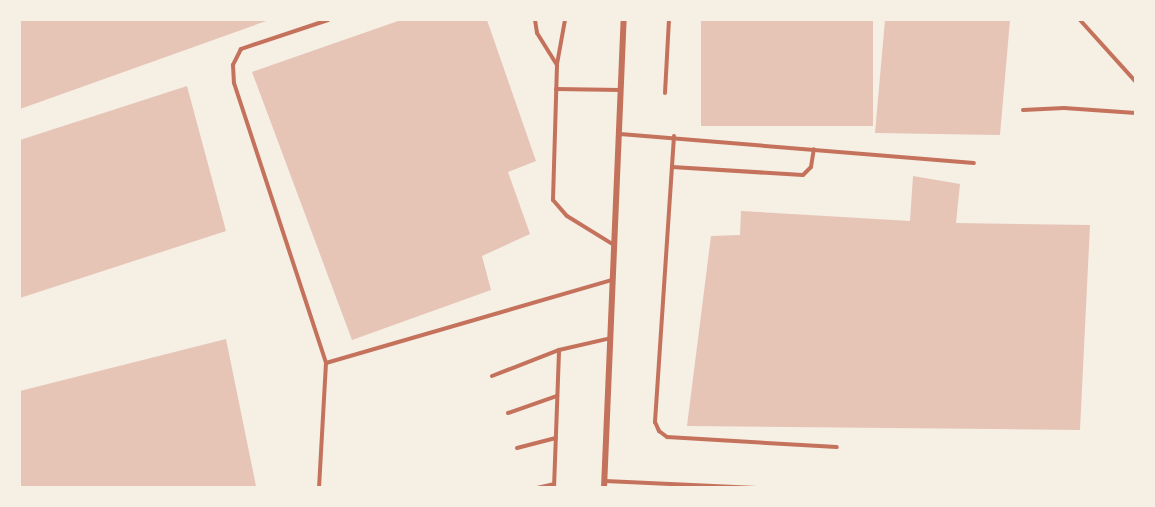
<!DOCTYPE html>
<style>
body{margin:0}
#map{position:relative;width:1155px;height:507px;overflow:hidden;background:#f6efe4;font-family:"Golos Text",sans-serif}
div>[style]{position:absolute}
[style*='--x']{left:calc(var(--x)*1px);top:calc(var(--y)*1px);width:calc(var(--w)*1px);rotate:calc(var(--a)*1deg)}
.building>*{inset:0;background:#e6c5b7;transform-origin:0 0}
.service>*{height:4px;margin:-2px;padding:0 2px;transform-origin:2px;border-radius:2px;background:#c5725c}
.minor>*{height:6px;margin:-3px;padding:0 3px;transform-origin:3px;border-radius:3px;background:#c5725c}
span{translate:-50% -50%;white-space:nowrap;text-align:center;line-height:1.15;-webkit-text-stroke:5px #f6efe4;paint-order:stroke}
.frame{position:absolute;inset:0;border:21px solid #f6efe4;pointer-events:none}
</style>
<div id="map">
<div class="building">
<i style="clip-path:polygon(20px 20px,269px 20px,20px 109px)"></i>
<i style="clip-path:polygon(401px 20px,487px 20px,536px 161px,508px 172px,530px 234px,482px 256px,491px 290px,352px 340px,252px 72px)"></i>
<i style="left:701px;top:20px;width:172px;height:106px"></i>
<i style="clip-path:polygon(885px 20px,1010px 20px,1000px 135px,875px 133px)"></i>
<i style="clip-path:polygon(187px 86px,226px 231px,20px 298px,20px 140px)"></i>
<i style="clip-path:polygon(913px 176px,960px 184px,956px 223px,1090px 225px,1080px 430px,687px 426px,711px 236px,740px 235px,741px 211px,910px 221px)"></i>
<i style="clip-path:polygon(226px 339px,256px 486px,20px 488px,20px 391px)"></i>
</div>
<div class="service">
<i style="--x:328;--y:20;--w:92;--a:161.6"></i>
<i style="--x:241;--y:49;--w:18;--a:117"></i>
<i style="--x:233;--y:65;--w:18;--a:87"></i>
<i style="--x:234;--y:83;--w:295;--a:71.8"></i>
<i style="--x:326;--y:363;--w:298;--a:-16.2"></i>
<i style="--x:535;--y:20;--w:13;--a:81"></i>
<i style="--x:537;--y:33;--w:38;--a:58"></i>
<i style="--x:557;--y:65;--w:135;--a:91.7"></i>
<i style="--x:553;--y:200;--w:21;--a:49"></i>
<i style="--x:567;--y:216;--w:55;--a:31.7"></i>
<i style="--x:1080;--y:20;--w:84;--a:47.9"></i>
<i style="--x:557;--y:64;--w:45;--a:-79.7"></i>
<i style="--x:556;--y:89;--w:65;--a:0.9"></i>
<i style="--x:665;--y:93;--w:73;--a:-86.9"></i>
<i style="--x:1023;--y:110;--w:41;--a:-2.8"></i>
<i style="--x:1064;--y:108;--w:72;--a:4"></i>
<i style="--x:620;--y:134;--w:355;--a:4.7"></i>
<i style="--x:674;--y:136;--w:287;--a:93.8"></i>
<i style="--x:655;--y:422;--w:10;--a:66"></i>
<i style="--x:659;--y:431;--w:10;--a:37"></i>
<i style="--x:667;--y:437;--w:170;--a:3.4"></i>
<i style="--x:672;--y:167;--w:131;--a:3.5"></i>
<i style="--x:803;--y:175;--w:11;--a:-45"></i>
<i style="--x:811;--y:167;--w:18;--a:-81"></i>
<i style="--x:492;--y:376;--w:72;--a:-21.2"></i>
<i style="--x:508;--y:413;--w:52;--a:-19.1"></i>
<i style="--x:517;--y:448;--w:40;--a:-14.4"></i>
<i style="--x:605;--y:481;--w:152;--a:2.6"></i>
<i style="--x:319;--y:488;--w:125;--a:-86.8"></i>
<i style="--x:537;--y:488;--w:17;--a:-13"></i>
<i style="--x:554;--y:488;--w:138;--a:-87.9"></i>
<i style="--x:559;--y:350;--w:53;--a:-13"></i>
</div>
<div class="minor">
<i style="--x:604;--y:488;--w:468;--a:-87.6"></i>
</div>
<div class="frame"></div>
</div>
